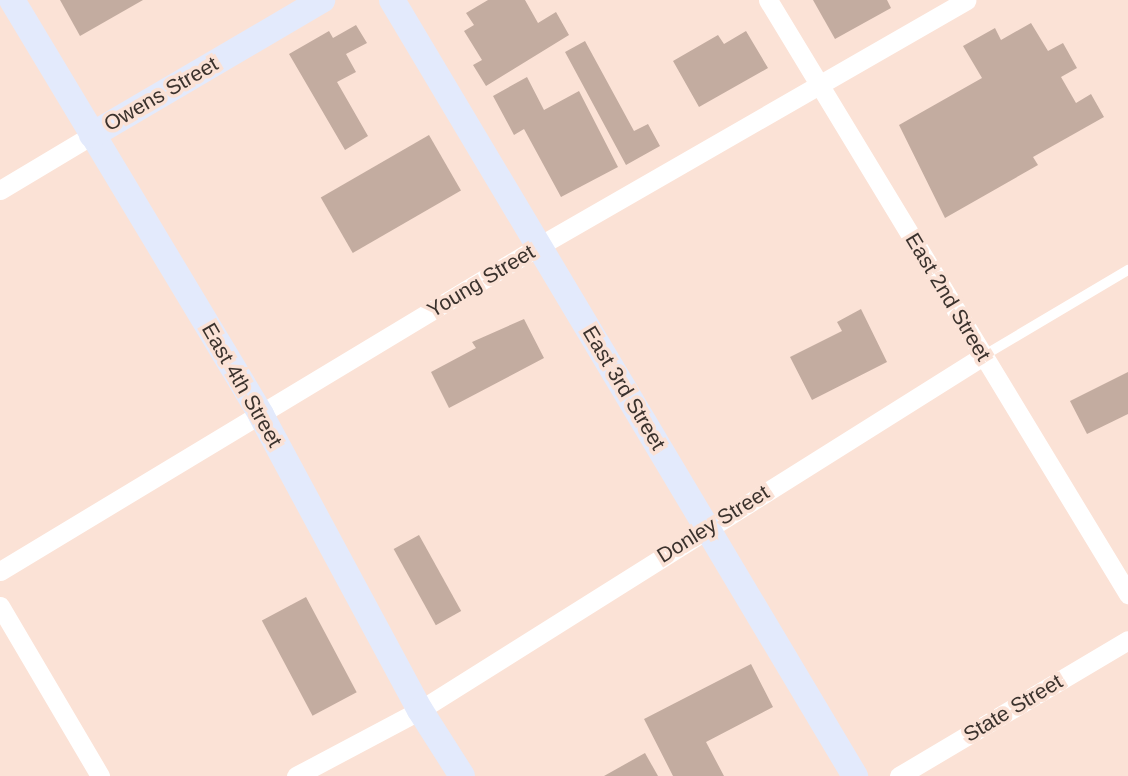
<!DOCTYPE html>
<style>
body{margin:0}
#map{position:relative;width:1128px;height:776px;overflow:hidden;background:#fbe2d6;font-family:Arial,sans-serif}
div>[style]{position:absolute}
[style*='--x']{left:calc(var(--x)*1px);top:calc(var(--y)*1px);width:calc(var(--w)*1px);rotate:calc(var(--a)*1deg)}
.building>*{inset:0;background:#c3aca0;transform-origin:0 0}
.service>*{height:10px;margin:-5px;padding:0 5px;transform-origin:5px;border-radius:5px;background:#fff}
.minor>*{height:19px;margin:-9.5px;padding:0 9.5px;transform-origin:9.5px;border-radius:9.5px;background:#fff}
.secondary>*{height:26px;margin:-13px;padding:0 13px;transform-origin:13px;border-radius:13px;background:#e3eafc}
span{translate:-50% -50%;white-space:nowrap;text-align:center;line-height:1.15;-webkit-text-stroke:7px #fbe2d6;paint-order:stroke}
.street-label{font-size:21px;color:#3b322d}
</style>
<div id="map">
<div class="building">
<i style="clip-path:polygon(60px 0,143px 0,80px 36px)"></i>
<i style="clip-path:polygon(488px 0,525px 0,538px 23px,556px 12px,569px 35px,486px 86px,473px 65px,482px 60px,464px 31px,474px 25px,466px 13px)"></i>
<i style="clip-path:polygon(813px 0,887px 0,891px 8px,835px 39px)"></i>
<i style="clip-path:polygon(1031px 23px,1048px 51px,1063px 43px,1077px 68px,1061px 77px,1076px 103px,1091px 94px,1104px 117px,1033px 157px,1038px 165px,945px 218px,899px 125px,982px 78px,963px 46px,995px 28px,1001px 40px)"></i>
<i style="clip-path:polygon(356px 25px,367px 43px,346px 54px,356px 72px,337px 82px,368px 136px,345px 150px,289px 54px,329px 31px,333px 38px)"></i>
<i style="clip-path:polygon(746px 31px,768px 68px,699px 107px,673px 61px,718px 35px,724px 44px)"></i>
<i style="clip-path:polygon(585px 41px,634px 131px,648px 124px,660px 146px,626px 165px,565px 52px)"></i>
<i style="clip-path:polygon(527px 77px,544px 110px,579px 91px,618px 167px,561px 197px,524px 129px,514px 135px,493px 96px)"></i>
<i style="left:429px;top:135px;width:64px;height:125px;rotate:60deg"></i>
<i style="clip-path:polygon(861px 309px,887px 362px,812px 400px,790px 357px,842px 331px,837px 322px)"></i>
<i style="clip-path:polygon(524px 319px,544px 358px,449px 408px,431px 372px,476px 348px,472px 342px)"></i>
<i style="clip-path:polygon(1128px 372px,1128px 414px,1087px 434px,1070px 401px)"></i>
<i style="left:419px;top:535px;width:87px;height:29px;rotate:61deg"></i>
<i style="left:306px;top:597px;width:108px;height:50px;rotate:62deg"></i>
<i style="clip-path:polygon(751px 664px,773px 707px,706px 742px,724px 776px,673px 776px,644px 719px)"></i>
<i style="clip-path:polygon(645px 753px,658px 776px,604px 776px)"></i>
</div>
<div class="service">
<i style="--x:983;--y:356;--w:169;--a:-30.7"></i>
</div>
<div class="minor">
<i style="--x:768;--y:0;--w:695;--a:58.78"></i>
<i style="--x:0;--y:190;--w:107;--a:-30.9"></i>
<i style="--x:0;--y:571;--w:629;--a:-31.09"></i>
<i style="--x:539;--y:246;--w:493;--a:-29.9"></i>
<i style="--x:0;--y:606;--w:197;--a:59.5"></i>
<i style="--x:296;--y:776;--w:140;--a:-28"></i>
<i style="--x:420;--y:710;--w:665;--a:-32.16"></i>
<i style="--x:899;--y:776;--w:266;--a:-30.7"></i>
</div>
<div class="secondary">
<i style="--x:12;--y:0;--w:484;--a:59"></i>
<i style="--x:261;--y:415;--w:335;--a:61.7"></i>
<i style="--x:420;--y:710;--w:78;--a:57.5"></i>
<i style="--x:392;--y:0;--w:904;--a:59.18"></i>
<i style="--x:92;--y:135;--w:267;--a:-30.4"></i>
</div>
<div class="street-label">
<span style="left:161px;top:94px;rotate:-30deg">Owens Street</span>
<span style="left:481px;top:281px;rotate:-31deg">Young Street</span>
<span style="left:948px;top:297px;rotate:59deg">East 2nd Street</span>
<span style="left:242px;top:385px;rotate:60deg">East 4th Street</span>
<span style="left:624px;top:388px;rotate:59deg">East 3rd Street</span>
<span style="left:713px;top:524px;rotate:-32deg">Donley Street</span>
<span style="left:1013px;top:708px;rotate:-31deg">State Street</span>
</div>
</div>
